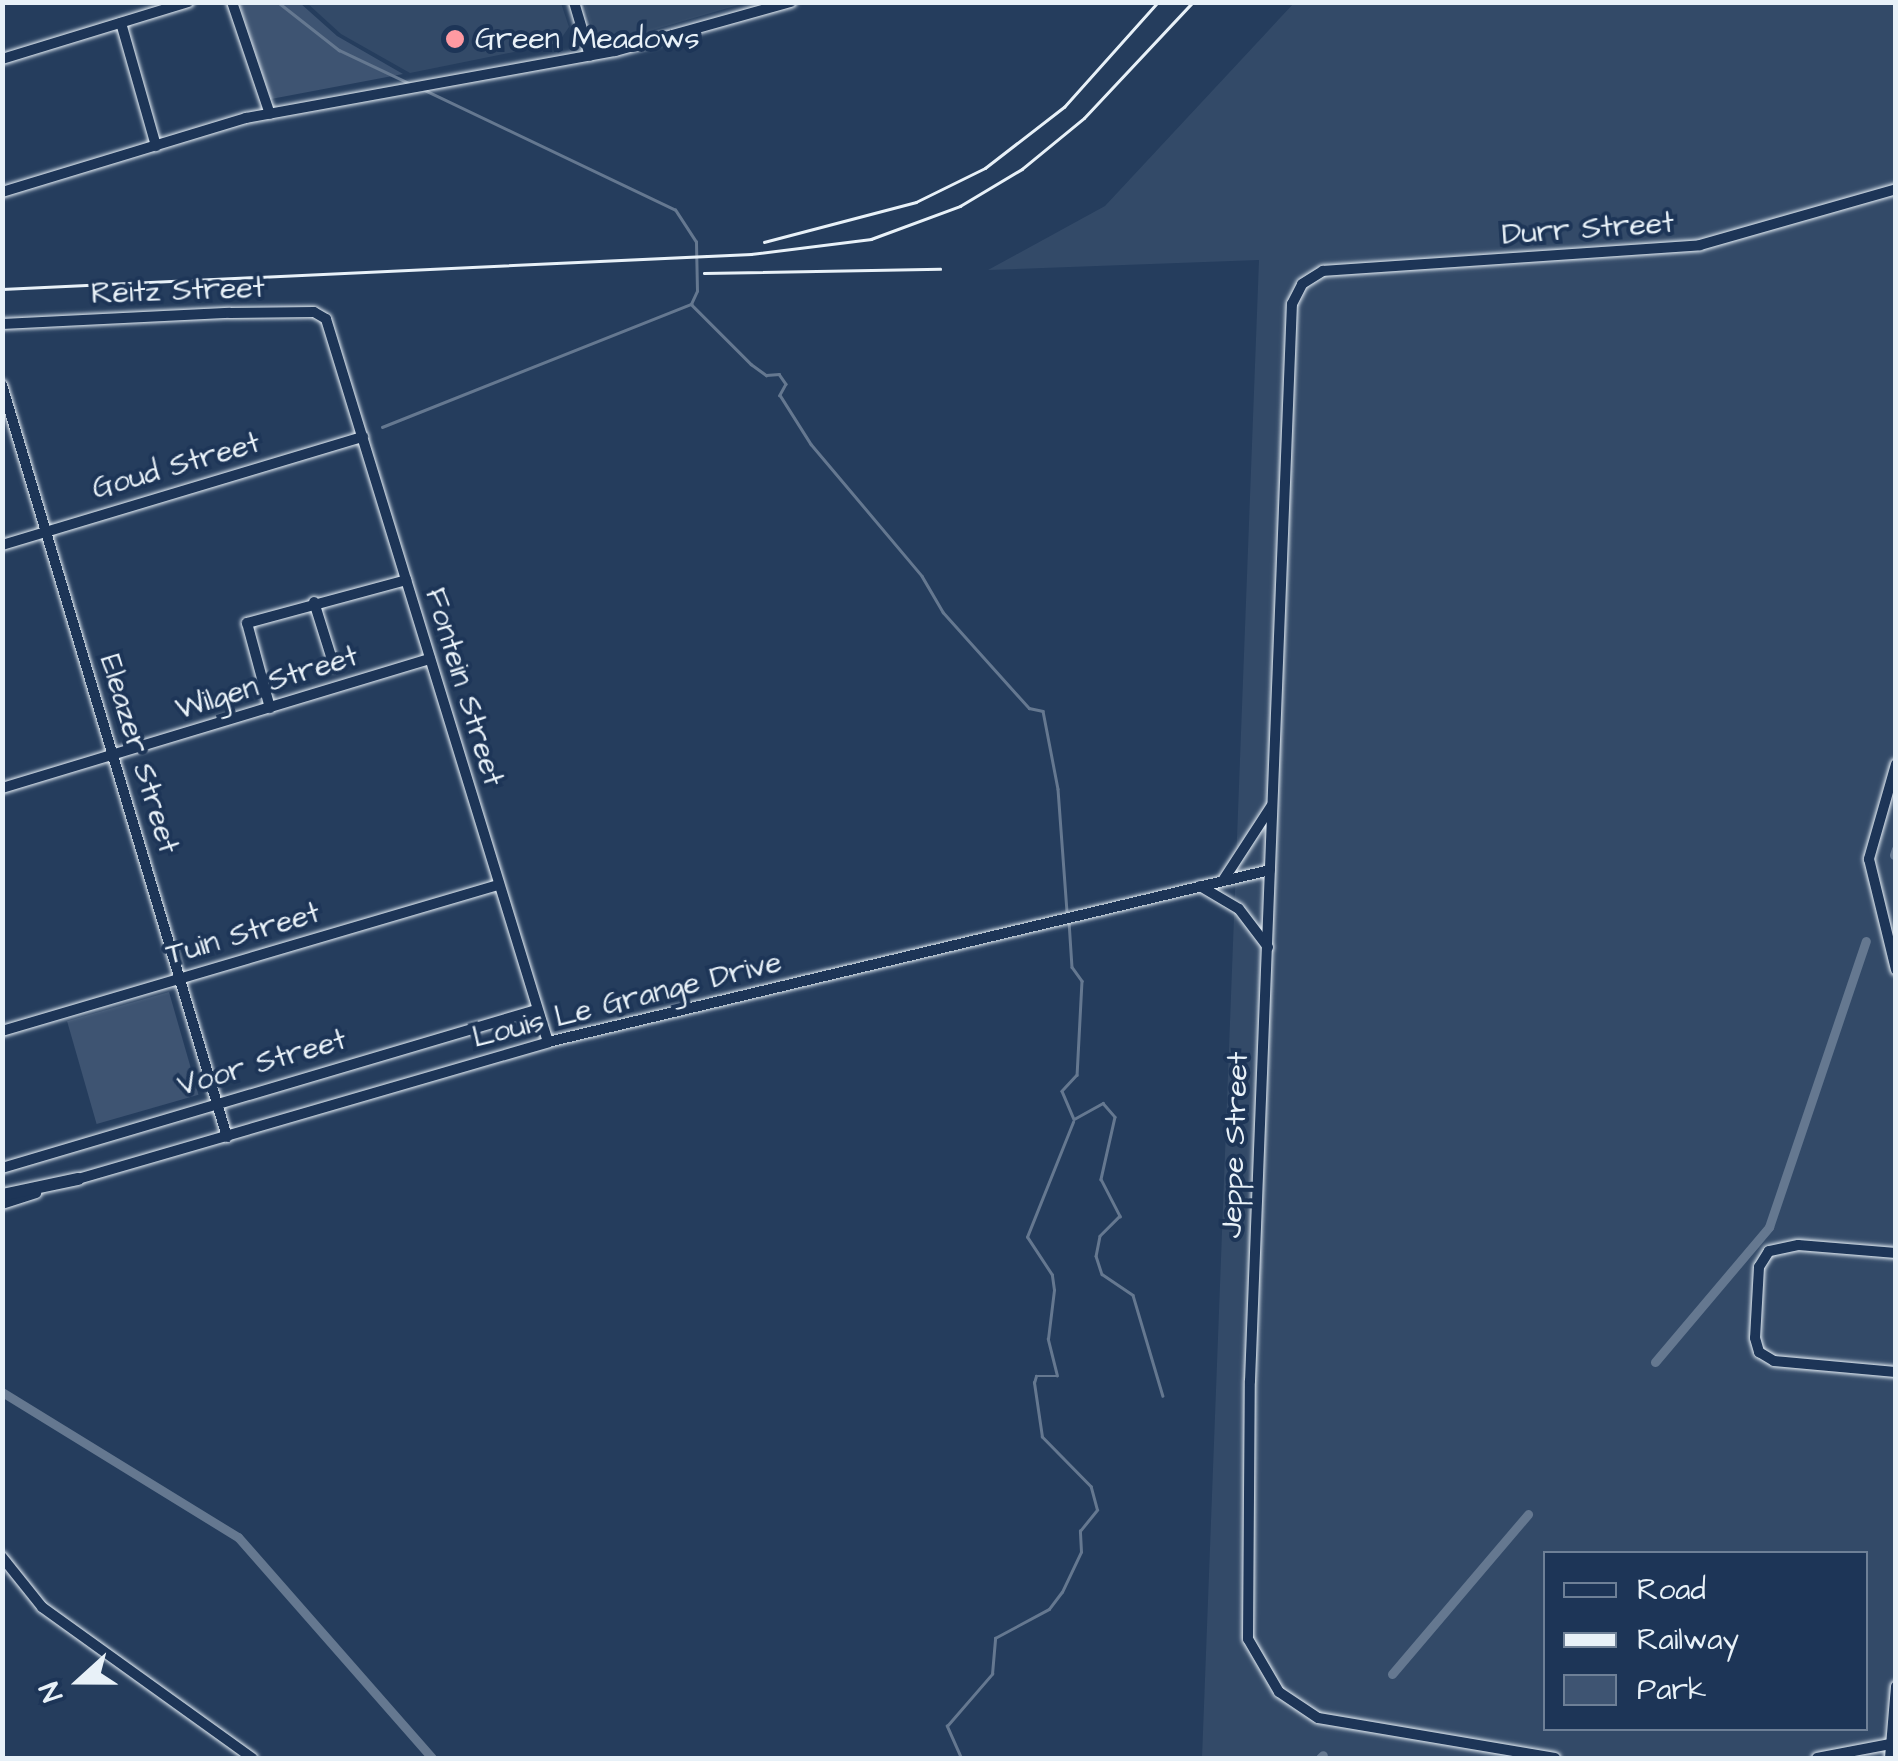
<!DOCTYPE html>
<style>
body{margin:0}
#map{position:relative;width:1898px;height:1761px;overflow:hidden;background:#253d5d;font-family:"Architects Daughter",sans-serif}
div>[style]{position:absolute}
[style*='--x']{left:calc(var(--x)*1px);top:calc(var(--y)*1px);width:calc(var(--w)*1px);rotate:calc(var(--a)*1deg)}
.built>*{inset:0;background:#334a68}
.green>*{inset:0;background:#3e5472;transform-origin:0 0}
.stream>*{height:2.5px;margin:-1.25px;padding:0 1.25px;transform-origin:1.25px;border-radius:1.25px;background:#657890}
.canal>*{height:9px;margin:-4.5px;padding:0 4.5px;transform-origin:4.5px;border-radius:4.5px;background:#657890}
.roads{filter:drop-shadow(0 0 2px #e8f1f8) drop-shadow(0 0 2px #e8f1f8)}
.minor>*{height:10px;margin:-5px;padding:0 5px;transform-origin:5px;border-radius:5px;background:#1d3557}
.major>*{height:12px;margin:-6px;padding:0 6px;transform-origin:6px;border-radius:6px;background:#1d3557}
.rail>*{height:2.5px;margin:-1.25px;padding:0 1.25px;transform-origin:1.25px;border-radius:1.25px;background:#e8f1f8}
.dots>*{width:28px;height:28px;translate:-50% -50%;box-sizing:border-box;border:5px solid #1d3557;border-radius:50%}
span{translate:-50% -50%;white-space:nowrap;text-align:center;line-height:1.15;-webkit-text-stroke:8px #1d3557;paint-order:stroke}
.poi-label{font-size:30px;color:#e8f1f8}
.left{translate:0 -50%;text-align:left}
.street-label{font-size:30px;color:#e8f1f8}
.frame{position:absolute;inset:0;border:5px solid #e8f1f8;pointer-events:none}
.legend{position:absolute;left:1543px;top:1551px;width:325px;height:180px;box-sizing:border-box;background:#1d3557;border:2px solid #6e8097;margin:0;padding:12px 18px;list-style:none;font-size:30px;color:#e8f1f8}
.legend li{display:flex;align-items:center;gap:20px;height:50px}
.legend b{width:50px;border:2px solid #6e8097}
.north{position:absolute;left:30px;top:1631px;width:100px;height:100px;-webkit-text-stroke:8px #1d3557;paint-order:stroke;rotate:249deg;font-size:28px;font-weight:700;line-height:40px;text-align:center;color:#e8f1f8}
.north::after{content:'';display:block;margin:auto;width:35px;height:45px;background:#e8f1f8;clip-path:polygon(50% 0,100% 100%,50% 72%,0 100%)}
</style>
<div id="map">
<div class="built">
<i style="clip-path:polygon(307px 3px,561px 3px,569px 27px,558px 43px,410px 73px,341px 34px)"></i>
<i style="clip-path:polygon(584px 3px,584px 2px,745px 3px,605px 44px,595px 38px)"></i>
<i style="clip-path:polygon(evenodd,1294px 3px,1895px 3px,1895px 1758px,1202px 1758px,1259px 260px,988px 270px,1105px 206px,1294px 3px,1546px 1554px,1866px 1554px,1866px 1728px,1546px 1728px,1546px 1554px)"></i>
</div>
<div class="green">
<i style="clip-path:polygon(239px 3px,300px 3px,337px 36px,403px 74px,271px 99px)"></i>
<i style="left:169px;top:992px;width:107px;height:106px;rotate:74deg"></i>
</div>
<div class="stream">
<i style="--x:278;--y:2;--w:78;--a:38.2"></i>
<i style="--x:339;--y:50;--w:80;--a:25.3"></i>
<i style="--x:691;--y:304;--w:85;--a:45"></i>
<i style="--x:751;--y:364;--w:19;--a:36"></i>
<i style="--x:766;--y:375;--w:13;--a:-4"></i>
<i style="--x:779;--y:374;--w:12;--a:55"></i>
<i style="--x:786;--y:384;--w:13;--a:119"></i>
<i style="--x:780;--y:395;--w:58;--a:57.7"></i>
<i style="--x:811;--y:444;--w:172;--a:49.9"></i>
<i style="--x:922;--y:576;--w:42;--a:59.7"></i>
<i style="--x:943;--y:612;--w:129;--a:48.1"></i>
<i style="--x:1029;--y:708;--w:14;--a:12"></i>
<i style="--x:1043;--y:711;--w:79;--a:79.1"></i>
<i style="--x:1058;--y:789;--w:124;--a:85.8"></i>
<i style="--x:382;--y:427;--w:333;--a:-21.7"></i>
<i style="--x:691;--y:304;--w:14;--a:-65"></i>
<i style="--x:697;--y:291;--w:49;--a:-91.2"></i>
<i style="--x:696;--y:242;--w:38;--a:-123"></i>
<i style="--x:675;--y:210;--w:279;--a:-154.5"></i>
<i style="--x:1069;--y:921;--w:46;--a:86.3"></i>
<i style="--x:1072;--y:967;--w:17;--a:54"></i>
<i style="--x:1082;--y:981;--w:94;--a:93"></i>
<i style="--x:1077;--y:1075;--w:22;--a:133"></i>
<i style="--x:1062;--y:1091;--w:30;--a:67"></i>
<i style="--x:1074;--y:1119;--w:33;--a:-29"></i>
<i style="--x:1103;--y:1103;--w:18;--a:49"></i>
<i style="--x:1115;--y:1117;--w:64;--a:102.7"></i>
<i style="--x:1101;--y:1179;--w:42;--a:62.8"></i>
<i style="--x:1120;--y:1216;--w:28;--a:135"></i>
<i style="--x:1100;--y:1236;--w:20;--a:101"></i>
<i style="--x:1096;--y:1256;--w:19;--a:72"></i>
<i style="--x:1102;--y:1274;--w:37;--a:34"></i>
<i style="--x:1133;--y:1295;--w:105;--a:73.5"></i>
<i style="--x:961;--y:1758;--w:35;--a:-114"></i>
<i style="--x:947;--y:1726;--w:69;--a:-49.1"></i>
<i style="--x:992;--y:1674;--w:36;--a:-85"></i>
<i style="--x:995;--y:1638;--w:61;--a:-28.2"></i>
<i style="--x:1049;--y:1609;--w:21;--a:-53"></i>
<i style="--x:1062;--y:1592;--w:44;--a:-64.6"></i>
<i style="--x:1081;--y:1552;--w:21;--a:-93"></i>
<i style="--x:1080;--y:1531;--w:27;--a:-51"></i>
<i style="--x:1097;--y:1510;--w:24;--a:-105"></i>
<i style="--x:1091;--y:1487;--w:70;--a:-134.4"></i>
<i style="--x:1042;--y:1437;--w:55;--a:-98.4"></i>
<i style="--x:1034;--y:1383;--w:7;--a:-74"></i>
<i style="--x:1036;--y:1376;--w:21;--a:0"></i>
<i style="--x:1057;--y:1376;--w:38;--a:-104"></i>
<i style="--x:1048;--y:1339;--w:49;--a:-83"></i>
<i style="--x:1054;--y:1290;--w:15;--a:-98"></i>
<i style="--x:1052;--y:1275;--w:45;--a:-123.3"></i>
<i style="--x:1027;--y:1237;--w:124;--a:-68.2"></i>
</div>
<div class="canal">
<i style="--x:1894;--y:855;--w:6;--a:-72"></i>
<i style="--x:1655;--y:1362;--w:177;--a:-49.8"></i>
<i style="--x:1769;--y:1227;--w:302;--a:-71.3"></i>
<i style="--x:2;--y:1392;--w:277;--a:31.6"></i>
<i style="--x:238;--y:1537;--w:294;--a:48.7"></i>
<i style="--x:1392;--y:1674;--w:210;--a:-49.6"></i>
<i style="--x:1320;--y:1758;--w:4;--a:-45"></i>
</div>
<div class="roads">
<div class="minor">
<i style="--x:232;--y:2;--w:118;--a:71.3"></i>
<i style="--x:574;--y:2;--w:56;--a:73.5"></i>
<i style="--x:121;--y:23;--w:128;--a:74.1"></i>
<i style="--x:2;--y:59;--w:195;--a:-17"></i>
<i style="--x:2;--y:192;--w:255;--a:-16.9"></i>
<i style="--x:246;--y:118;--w:375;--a:-10.3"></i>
<i style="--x:615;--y:51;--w:183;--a:-15.6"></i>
<i style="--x:2;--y:324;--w:228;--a:-2.8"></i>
<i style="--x:230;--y:313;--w:84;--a:-0.7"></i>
<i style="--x:314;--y:312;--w:14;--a:30"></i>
<i style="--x:326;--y:319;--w:756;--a:72.93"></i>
<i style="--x:2;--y:385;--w:785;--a:73.34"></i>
<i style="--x:2;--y:545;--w:377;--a:-16.7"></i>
<i style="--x:314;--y:602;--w:67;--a:72.6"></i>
<i style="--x:270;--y:708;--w:88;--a:-105.1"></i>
<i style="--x:247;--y:623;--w:165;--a:-15.1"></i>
<i style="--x:1896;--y:764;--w:99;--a:105.9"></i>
<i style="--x:1869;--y:859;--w:114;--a:76.3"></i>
<i style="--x:2;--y:788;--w:447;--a:-16.8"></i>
<i style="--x:1224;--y:879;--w:88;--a:-57"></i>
<i style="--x:1200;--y:886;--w:45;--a:30.5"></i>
<i style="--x:1239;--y:909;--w:48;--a:52.7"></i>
<i style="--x:2;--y:1031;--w:517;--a:-16.4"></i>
<i style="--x:2;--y:1168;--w:557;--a:-16.48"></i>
<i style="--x:71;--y:1181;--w:497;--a:-16.2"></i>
<i style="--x:548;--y:1042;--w:742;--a:-13.4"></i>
<i style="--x:2;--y:1204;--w:36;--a:-18"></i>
<i style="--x:1896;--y:1253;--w:98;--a:-175.3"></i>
<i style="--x:1798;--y:1245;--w:30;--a:168"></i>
<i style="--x:1769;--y:1251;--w:19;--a:122"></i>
<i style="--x:1759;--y:1267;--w:71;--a:93.2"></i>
<i style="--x:1755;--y:1338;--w:15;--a:74"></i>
<i style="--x:1759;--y:1352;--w:17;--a:31"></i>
<i style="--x:1774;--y:1361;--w:122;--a:5.2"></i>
<i style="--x:2;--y:1557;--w:64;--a:51.3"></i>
<i style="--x:42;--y:1607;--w:259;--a:35.7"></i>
<i style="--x:1555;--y:1758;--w:240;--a:-170.4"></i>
<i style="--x:1318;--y:1718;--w:47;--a:-146.3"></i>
<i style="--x:1279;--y:1692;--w:61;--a:-120.3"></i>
<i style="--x:1248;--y:1639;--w:258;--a:-89.6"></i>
<i style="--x:1250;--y:1381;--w:1078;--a:-87.77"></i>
<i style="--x:1292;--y:304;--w:22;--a:-63"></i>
<i style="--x:1302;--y:284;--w:25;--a:-32"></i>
<i style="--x:1323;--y:271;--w:378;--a:-3.9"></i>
<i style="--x:1700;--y:245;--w:204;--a:-15.9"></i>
<i style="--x:1817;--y:1758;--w:80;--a:-10.8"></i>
<i style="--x:1890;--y:1758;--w:72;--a:-85.2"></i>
</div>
<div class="major">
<i style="--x:2;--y:1195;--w:78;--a:-11.9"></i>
</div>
</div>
<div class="rail">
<i style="--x:764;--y:242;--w:157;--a:-14.7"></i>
<i style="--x:916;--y:202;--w:77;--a:-26.2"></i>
<i style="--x:985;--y:168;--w:100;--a:-37.7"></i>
<i style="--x:1064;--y:107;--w:141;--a:-48.2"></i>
<i style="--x:704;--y:273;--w:236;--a:-1"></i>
<i style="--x:2;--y:289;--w:750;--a:-2.68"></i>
<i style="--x:751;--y:254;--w:121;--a:-7.1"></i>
<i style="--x:871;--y:239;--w:95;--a:-20.3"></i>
<i style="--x:960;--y:206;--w:72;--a:-30.8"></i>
<i style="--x:1022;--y:169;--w:80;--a:-39.4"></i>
<i style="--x:1084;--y:118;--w:159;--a:-46.8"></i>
</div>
<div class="dots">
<i style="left:455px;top:39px;background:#ff9aa2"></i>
</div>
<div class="poi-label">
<span class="left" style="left:475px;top:39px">Green Meadows</span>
</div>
<div class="street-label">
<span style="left:1588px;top:229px;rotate:-4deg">Durr Street</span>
<span style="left:178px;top:291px;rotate:-2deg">Reitz Street</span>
<span style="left:176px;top:466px;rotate:-16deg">Goud Street</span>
<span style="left:267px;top:683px;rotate:-17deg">Wilgen Street</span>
<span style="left:464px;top:687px;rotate:73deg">Fontein Street</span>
<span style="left:139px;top:754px;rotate:73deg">Eleazer Street</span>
<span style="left:243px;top:934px;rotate:-16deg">Tuin Street</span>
<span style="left:627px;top:1000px;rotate:-14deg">Louis Le Grange Drive</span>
<span style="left:262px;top:1063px;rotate:-16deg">Voor Street</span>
<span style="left:1235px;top:1145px;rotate:-88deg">Jeppe Street</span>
</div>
<div class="frame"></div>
<ul class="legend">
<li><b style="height:12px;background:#1d3557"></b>Road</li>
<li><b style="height:12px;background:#e8f1f8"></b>Railway</li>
<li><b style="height:28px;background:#3e5472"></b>Park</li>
</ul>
<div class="north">N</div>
</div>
